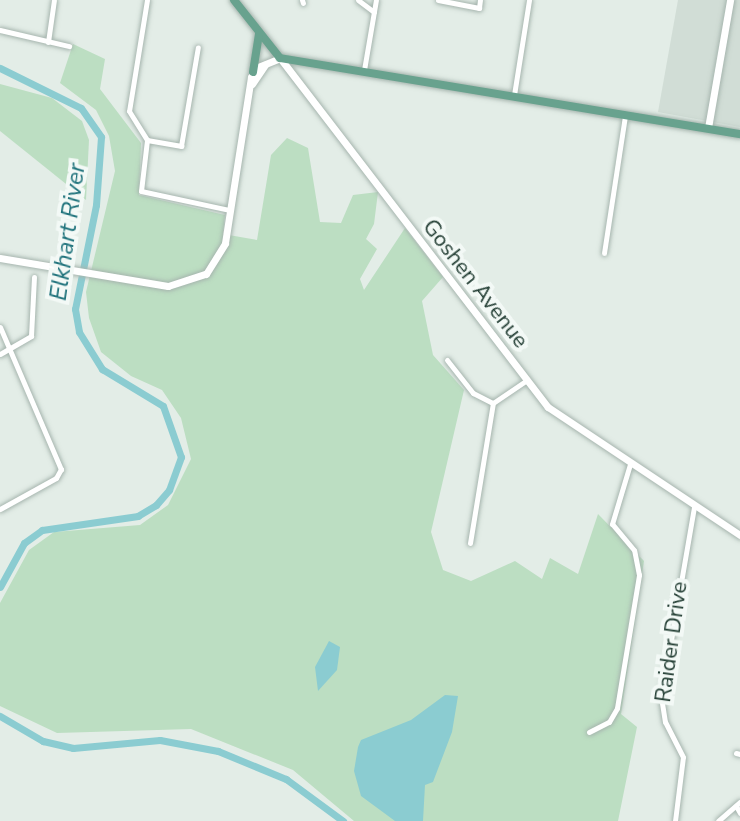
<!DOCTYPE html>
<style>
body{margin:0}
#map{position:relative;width:740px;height:821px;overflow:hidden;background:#e3ede7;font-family:"Nunito Sans",sans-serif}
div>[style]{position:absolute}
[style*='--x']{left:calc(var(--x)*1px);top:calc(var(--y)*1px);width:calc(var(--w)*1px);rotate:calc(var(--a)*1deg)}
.built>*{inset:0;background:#d1ddd6}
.green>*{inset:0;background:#bcdec2}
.water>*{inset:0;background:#8bccd1}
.river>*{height:7px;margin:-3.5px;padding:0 3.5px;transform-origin:3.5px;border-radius:3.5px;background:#8bccd1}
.roads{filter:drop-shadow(0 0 2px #a6b5ae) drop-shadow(0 0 2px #a6b5ae)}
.street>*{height:5px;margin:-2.5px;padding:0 2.5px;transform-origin:2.5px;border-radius:2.5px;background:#fff}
.secondary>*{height:7px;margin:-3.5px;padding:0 3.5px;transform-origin:3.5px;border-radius:3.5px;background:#fff}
.primary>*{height:8px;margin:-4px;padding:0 4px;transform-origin:4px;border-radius:4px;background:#68a28e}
span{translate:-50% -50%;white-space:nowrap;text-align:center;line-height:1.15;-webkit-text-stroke:8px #f3f9f6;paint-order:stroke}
.street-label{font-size:22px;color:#233e34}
.water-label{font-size:24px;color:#1d717a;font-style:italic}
</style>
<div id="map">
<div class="built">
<i style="clip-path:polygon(678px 0,740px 0,740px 127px,658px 112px)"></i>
</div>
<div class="green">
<i style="clip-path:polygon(73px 44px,105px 59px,100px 89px,141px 143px,139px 195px,225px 215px,223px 234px,257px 240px,271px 155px,287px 138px,308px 148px,320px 222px,341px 223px,353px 195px,378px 192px,374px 224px,366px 239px,377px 249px,360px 279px,364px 290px,405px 228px,443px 277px,422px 301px,433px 355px,464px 390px,431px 532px,443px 570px,471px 581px,515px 561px,542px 579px,550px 558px,578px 574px,598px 514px,644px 561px,621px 714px,637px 727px,618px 821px,354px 821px,293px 770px,191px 729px,57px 733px,0 706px,0 603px,29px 550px,54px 532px,140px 525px,168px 505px,191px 459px,181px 418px,162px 390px,131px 376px,101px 352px,89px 318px,86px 292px,115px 171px,109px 136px,96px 110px,60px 83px)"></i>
<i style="clip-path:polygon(0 84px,52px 98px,82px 121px,89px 140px,86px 200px,0 131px)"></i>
</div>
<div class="water">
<i style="clip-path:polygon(329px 641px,340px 647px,337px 670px,318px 691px,315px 667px)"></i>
<i style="clip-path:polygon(445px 695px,458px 696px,452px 732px,433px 782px,425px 785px,423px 821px,395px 821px,361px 796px,354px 771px,358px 747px,361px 740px,411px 720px)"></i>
</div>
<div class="river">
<i style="--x:0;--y:68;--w:90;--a:26.3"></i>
<i style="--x:81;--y:108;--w:35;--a:55"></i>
<i style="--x:101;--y:137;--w:68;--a:94.2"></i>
<i style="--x:96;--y:205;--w:106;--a:101.4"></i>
<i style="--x:75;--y:309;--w:23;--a:80"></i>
<i style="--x:79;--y:332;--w:44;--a:58.1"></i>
<i style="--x:102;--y:369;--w:71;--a:31.2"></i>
<i style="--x:163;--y:406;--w:54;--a:70.6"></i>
<i style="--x:181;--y:457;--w:35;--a:110"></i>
<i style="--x:169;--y:490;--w:20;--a:131"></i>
<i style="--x:156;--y:505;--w:21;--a:149"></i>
<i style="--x:138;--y:516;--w:97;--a:171.7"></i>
<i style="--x:42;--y:530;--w:22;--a:144"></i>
<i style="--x:24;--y:543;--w:50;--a:118.6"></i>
<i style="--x:0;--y:716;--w:50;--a:30.2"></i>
<i style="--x:43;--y:741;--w:31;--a:13"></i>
<i style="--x:73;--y:748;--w:87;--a:-5.3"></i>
<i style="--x:160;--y:740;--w:59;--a:10.7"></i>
<i style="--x:218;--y:751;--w:74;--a:22.4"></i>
<i style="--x:286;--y:779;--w:71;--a:36.4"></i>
</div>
<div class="roads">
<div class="street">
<i style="--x:147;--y:0;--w:112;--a:99.2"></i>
<i style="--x:129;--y:111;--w:34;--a:58"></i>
<i style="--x:147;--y:140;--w:51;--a:96.7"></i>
<i style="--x:141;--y:191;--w:91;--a:12.1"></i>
<i style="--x:302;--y:0;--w:3;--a:72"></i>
<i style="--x:358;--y:0;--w:20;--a:37"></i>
<i style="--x:438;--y:0;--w:42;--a:11"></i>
<i style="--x:479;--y:8;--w:8;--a:-83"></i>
<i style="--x:0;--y:30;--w:71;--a:13.1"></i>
<i style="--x:48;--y:42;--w:42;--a:-81.9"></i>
<i style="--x:364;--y:70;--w:71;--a:-80.3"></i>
<i style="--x:514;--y:95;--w:96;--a:-81"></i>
<i style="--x:147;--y:140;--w:35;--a:10"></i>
<i style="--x:181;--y:146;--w:100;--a:-80.3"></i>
<i style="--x:604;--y:253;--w:139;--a:-81.3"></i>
<i style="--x:0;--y:327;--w:155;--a:66.8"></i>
<i style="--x:61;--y:469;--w:10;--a:119"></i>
<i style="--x:56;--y:478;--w:64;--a:151"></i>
<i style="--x:0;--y:354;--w:36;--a:-30"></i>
<i style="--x:31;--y:336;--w:59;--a:-87.1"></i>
<i style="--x:447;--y:360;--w:42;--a:51.8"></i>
<i style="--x:473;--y:393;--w:22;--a:27"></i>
<i style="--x:470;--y:543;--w:142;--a:-80.7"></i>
<i style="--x:493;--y:403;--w:41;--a:-34.1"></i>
<i style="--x:589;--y:732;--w:22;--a:-27"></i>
<i style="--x:609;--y:722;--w:16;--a:-60"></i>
<i style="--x:617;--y:708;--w:135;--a:-80.6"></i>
<i style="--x:639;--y:575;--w:25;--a:-101"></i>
<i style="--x:634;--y:550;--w:34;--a:-130"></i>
<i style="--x:612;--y:524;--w:63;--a:-73.3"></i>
<i style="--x:736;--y:753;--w:4;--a:14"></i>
<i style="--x:736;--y:806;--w:8;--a:60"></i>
<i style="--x:675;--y:821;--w:64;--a:-82.9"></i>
<i style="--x:683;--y:757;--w:39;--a:-117"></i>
<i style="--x:665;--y:722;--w:24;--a:-99"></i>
<i style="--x:661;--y:698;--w:195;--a:-80.2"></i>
<i style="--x:718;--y:821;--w:29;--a:-41"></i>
</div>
<div class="secondary">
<i style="--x:252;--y:84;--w:23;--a:-56"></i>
<i style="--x:708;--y:128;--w:130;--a:-80.2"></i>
<i style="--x:0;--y:258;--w:170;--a:9.5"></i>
<i style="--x:168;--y:286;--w:40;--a:-18"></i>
<i style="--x:206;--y:274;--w:36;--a:-58"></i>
<i style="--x:225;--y:243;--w:168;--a:-81.1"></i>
<i style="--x:251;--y:77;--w:12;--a:-55"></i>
<i style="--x:258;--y:67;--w:24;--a:-22"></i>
<i style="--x:280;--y:58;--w:440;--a:52.5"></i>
<i style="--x:548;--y:407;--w:231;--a:33.7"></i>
</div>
<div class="primary">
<i style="--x:234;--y:0;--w:74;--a:51.6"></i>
<i style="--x:280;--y:58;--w:466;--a:9.4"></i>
<i style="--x:253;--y:72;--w:39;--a:-81"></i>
</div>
</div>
<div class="street-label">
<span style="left:475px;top:284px;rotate:52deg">Goshen Avenue</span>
<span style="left:672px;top:642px;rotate:-82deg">Raider Drive</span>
</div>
<div class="water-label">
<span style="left:68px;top:232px;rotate:-82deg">Elkhart River</span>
</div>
</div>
